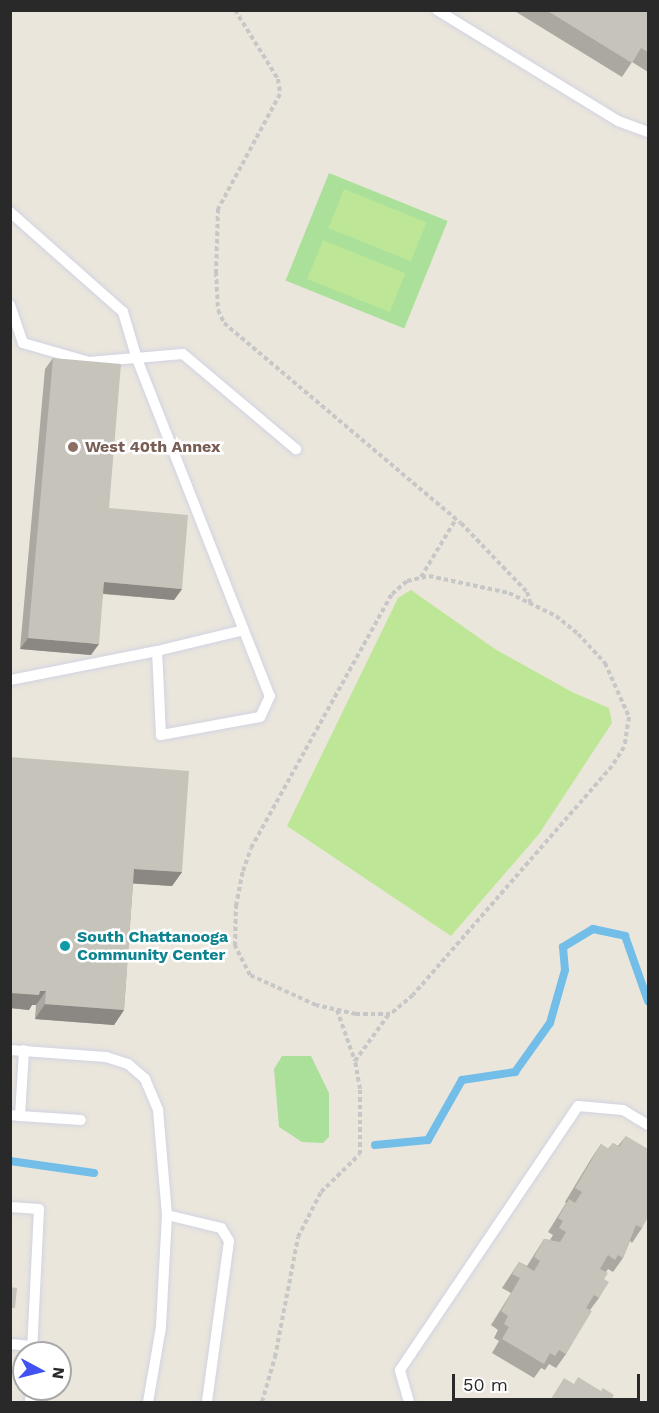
<!DOCTYPE html>
<style>
body{margin:0}
#map{position:relative;width:659px;height:1413px;overflow:hidden;background:#ebe6dc;font-family:"Work Sans",sans-serif}
div>[style]{position:absolute}
[style*='--x']{left:calc(var(--x)*1px);top:calc(var(--y)*1px);width:calc(var(--w)*1px);rotate:calc(var(--a)*1deg)}
.green>*{inset:0;background:#abe09a;transform-origin:0 0}
.pitch>*{inset:0;background:#bde796;transform-origin:0 0}
.stream>*{height:8px;margin:-4px;padding:0 4px;transform-origin:4px;border-radius:4px;background:#72bee9}
.path>*{height:4px;margin-top:-2px;transform-origin:0;background:repeating-linear-gradient(90deg,#c7c7c7 0 4.5px,transparent 0 7.5px)}
.roads{filter:drop-shadow(0 0 2px #d1d3e2) drop-shadow(0 0 2px #d1d3e2)}
.service>*{height:10px;margin:-5px;padding:0 5px;transform-origin:5px;border-radius:5px;background:#fff}
.wall>*{inset:0;background:#aaa8a1}
.shaded-wall>*{inset:0;background:#8b8883}
.building>*{inset:0;background:#c6c3bb}
.dots>*{width:16px;height:16px;translate:-50% -50%;box-sizing:border-box;border:3px solid #fff;border-radius:50%}
span{translate:-50% -50%;white-space:nowrap;text-align:center;line-height:1.15;-webkit-text-stroke:5px #fff;paint-order:stroke}
.education-label{font-size:16px;color:#785e54;font-weight:700}
.left{translate:0 -50%;text-align:left}
.culture-label{font-size:16px;color:#0d838f;font-weight:700}
.frame{position:absolute;inset:0;border:12px solid #292929;pointer-events:none}
.north{position:absolute;left:12px;top:1341px;width:60px;height:60px;box-sizing:border-box;background:#fff;border:2px solid #a9a9a9;border-radius:50%;rotate:97deg;font-size:16px;font-weight:700;line-height:24px;text-align:center;color:#292929}
.north::after{content:'';display:block;margin:auto;width:21px;height:27px;background:#4252f2;clip-path:polygon(50% 0,100% 100%,50% 72%,0 100%)}
.scale{position:absolute;left:452px;top:1374px;width:188px;height:27px;box-sizing:border-box;border:3px solid #292929;border-top:0;padding-left:8px;font-size:18px;line-height:21px;white-space:nowrap;color:#292929;-webkit-text-stroke:4px #fff;paint-order:stroke}
</style>
<div id="map">
<div class="green">
<i style="left:329px;top:173px;width:128px;height:116px;rotate:22deg"></i>
<i style="clip-path:polygon(282px 1056px,311px 1056px,329px 1093px,329px 1137px,323px 1143px,302px 1142px,279px 1127px,274px 1069px)"></i>
</div>
<div class="pitch">
<i style="left:344px;top:189px;width:89px;height:42px;rotate:22deg"></i>
<i style="left:323px;top:240px;width:89px;height:42px;rotate:22deg"></i>
<i style="clip-path:polygon(411px 590px,495px 649px,572px 692px,609px 708px,612px 723px,539px 834px,451px 936px,287px 826px,398px 598px)"></i>
</div>
<div class="stream">
<i style="--x:375;--y:1145;--w:53;--a:-5.4"></i>
<i style="--x:428;--y:1140;--w:69;--a:-60.5"></i>
<i style="--x:462;--y:1080;--w:54;--a:-8.6"></i>
<i style="--x:515;--y:1072;--w:60;--a:-54.5"></i>
<i style="--x:550;--y:1023;--w:55;--a:-74.2"></i>
<i style="--x:565;--y:970;--w:23;--a:-95"></i>
<i style="--x:563;--y:947;--w:35;--a:-31"></i>
<i style="--x:593;--y:929;--w:33;--a:12"></i>
<i style="--x:625;--y:936;--w:69;--a:70.5"></i>
<i style="--x:10;--y:1161;--w:85;--a:8.1"></i>
</div>
<div class="path">
<i style="--x:235;--y:10;--w:81;--a:58.1"></i>
<i style="--x:278;--y:79;--w:15;--a:82"></i>
<i style="--x:280;--y:94;--w:131;--a:118.3"></i>
<i style="--x:218;--y:209;--w:63;--a:91.8"></i>
<i style="--x:216;--y:272;--w:38;--a:87"></i>
<i style="--x:218;--y:310;--w:14;--a:65"></i>
<i style="--x:224;--y:323;--w:310;--a:40.2"></i>
<i style="--x:461;--y:523;--w:95;--a:46.3"></i>
<i style="--x:527;--y:592;--w:13;--a:72"></i>
<i style="--x:429;--y:576;--w:82;--a:12"></i>
<i style="--x:509;--y:593;--w:52;--a:26.1"></i>
<i style="--x:556;--y:616;--w:28;--a:39"></i>
<i style="--x:578;--y:634;--w:40;--a:47"></i>
<i style="--x:605;--y:663;--w:59;--a:66"></i>
<i style="--x:629;--y:717;--w:30;--a:99"></i>
<i style="--x:624;--y:747;--w:22;--a:122"></i>
<i style="--x:612;--y:766;--w:303;--a:131"></i>
<i style="--x:413;--y:995;--w:30;--a:140"></i>
<i style="--x:390;--y:1014;--w:34;--a:180"></i>
<i style="--x:356;--y:1014;--w:41;--a:-167.3"></i>
<i style="--x:316;--y:1005;--w:72;--a:-155.6"></i>
<i style="--x:250;--y:975;--w:33;--a:-117"></i>
<i style="--x:235;--y:946;--w:40;--a:-88.6"></i>
<i style="--x:236;--y:906;--w:36;--a:-79"></i>
<i style="--x:243;--y:871;--w:24;--a:-71"></i>
<i style="--x:251;--y:848;--w:291;--a:-61"></i>
<i style="--x:392;--y:594;--w:20;--a:-41"></i>
<i style="--x:407;--y:581;--w:23;--a:-13"></i>
<i style="--x:421;--y:577;--w:68;--a:-58.9"></i>
<i style="--x:337;--y:1010;--w:54;--a:70.6"></i>
<i style="--x:262;--y:1402;--w:47;--a:-73.9"></i>
<i style="--x:275;--y:1357;--w:122;--a:-79.1"></i>
<i style="--x:298;--y:1237;--w:51;--a:-62.9"></i>
<i style="--x:321;--y:1192;--w:54;--a:-44.3"></i>
<i style="--x:360;--y:1154;--w:65;--a:-90"></i>
<i style="--x:360;--y:1089;--w:28;--a:-100"></i>
<i style="--x:355;--y:1061;--w:58;--a:-54.1"></i>
</div>
<div class="roads">
<div class="service">
<i style="--x:437;--y:10;--w:212;--a:31.5"></i>
<i style="--x:618;--y:121;--w:32;--a:20"></i>
<i style="--x:10;--y:212;--w:151;--a:41.5"></i>
<i style="--x:123;--y:312;--w:49;--a:73.4"></i>
<i style="--x:137;--y:359;--w:362;--a:68.5"></i>
<i style="--x:270;--y:696;--w:23;--a:115"></i>
<i style="--x:260;--y:717;--w:101;--a:169.7"></i>
<i style="--x:161;--y:735;--w:84;--a:-92.7"></i>
<i style="--x:157;--y:651;--w:150;--a:168.8"></i>
<i style="--x:10;--y:305;--w:40;--a:71.1"></i>
<i style="--x:23;--y:343;--w:69;--a:16.1"></i>
<i style="--x:89;--y:362;--w:94;--a:-4.9"></i>
<i style="--x:183;--y:354;--w:148;--a:40.1"></i>
<i style="--x:157;--y:651;--w:89;--a:-13.6"></i>
<i style="--x:10;--y:1050;--w:96;--a:4.2"></i>
<i style="--x:106;--y:1057;--w:23;--a:18"></i>
<i style="--x:128;--y:1064;--w:23;--a:41"></i>
<i style="--x:145;--y:1079;--w:34;--a:67"></i>
<i style="--x:158;--y:1110;--w:105;--a:85.1"></i>
<i style="--x:167;--y:1215;--w:112;--a:93.1"></i>
<i style="--x:161;--y:1327;--w:76;--a:99.8"></i>
<i style="--x:10;--y:1115;--w:10;--a:6"></i>
<i style="--x:20;--y:1116;--w:66;--a:-86.5"></i>
<i style="--x:20;--y:1116;--w:61;--a:3.8"></i>
<i style="--x:10;--y:1207;--w:29;--a:4"></i>
<i style="--x:39;--y:1209;--w:144;--a:92.8"></i>
<i style="--x:167;--y:1215;--w:56;--a:13.5"></i>
<i style="--x:221;--y:1228;--w:15;--a:58"></i>
<i style="--x:229;--y:1241;--w:162;--a:97.8"></i>
<i style="--x:10;--y:1344;--w:22;--a:5"></i>
<i style="--x:30;--y:1402;--w:13;--a:-86"></i>
<i style="--x:409;--y:1402;--w:33;--a:-106"></i>
<i style="--x:400;--y:1370;--w:318;--a:-56"></i>
<i style="--x:578;--y:1106;--w:45;--a:5.1"></i>
<i style="--x:623;--y:1110;--w:29;--a:31"></i>
</div>
</div>
<div class="wall">
<i style="clip-path:polygon(513px 10px,648px 10px,648px 72px,632px 62px,622px 77px)"></i>
<i style="clip-path:polygon(53px 358px,109px 508px,182px 589px,174px 600px,103px 594px,91px 655px,20px 649px,45px 369px)"></i>
<i style="clip-path:polygon(10px 757px,182px 872px,172px 886px,133px 883px,124px 1010px,114px 1025px,35px 1019px,36px 1005px,32px 1005px,29px 1010px,10px 1008px)"></i>
<i style="clip-path:polygon(626px 1136px,642px 1228px,632px 1243px,630px 1241px,623px 1258px,613px 1272px,608px 1269px,606px 1272px,599px 1298px,590px 1310px,566px 1354px,556px 1368px,549px 1364px,545px 1370px,541px 1368px,534px 1378px,492px 1353px,499px 1341px,494px 1338px,498px 1330px,491px 1325px,511px 1293px,502px 1288px,519px 1262px,527px 1266px,544px 1239px,550px 1240px,553px 1235px,548px 1232px,566px 1203px,565px 1202px,591px 1159px,601px 1144px,608px 1149px,613px 1143px,618px 1146px)"></i>
</div>
<div class="shaded-wall">
<i style="clip-path:polygon(104px 582px,182px 589px,174px 600px,96px 593px)"></i>
<i style="clip-path:polygon(28px 638px,99px 644px,91px 655px,20px 649px)"></i>
<i style="clip-path:polygon(134px 869px,182px 872px,172px 886px,124px 883px)"></i>
<i style="clip-path:polygon(40px 991px,46px 991px,36px 1005px,32px 1005px,29px 1010px,10px 1008px,10px 993px)"></i>
<i style="clip-path:polygon(45px 1004px,124px 1010px,114px 1025px,35px 1019px)"></i>
</div>
<div class="building">
<i style="clip-path:polygon(546px 10px,648px 10px,648px 52px,641px 48px,632px 63px)"></i>
<i style="clip-path:polygon(53px 358px,121px 364px,109px 508px,188px 515px,182px 589px,104px 582px,99px 644px,28px 638px)"></i>
<i style="clip-path:polygon(10px 757px,189px 771px,182px 872px,134px 869px,124px 1010px,45px 1004px,46px 991px,40px 991px,39px 995px,10px 993px)"></i>
<i style="clip-path:polygon(626px 1136px,648px 1149px,648px 1217px,642px 1228px,636px 1225px,623px 1258px,618px 1255px,615px 1260px,608px 1255px,600px 1269px,608px 1273px,604px 1279px,609px 1282px,599px 1298px,594px 1295px,586px 1308px,592px 1311px,566px 1354px,559px 1350px,555px 1356px,550px 1353px,544px 1364px,502px 1339px,509px 1327px,504px 1324px,508px 1316px,501px 1311px,520px 1278px,512px 1274px,519px 1262px,534px 1271px,540px 1261px,534px 1257px,544px 1239px,560px 1242px,566px 1232px,559px 1228px,563px 1221px,558px 1218px,569px 1199px,575px 1203px,582px 1192px,575px 1188px,601px 1144px,609px 1149px,613px 1143px,619px 1147px)"></i>
<i style="clip-path:polygon(10px 1287px,17px 1288px,15px 1308px,10px 1308px)"></i>
<i style="clip-path:polygon(578px 1377px,601px 1391px,603px 1388px,614px 1395px,611px 1400px,615px 1402px,549px 1402px,564px 1378px,574px 1384px)"></i>
</div>
<div class="dots">
<i style="left:73px;top:447px;background:#8d6e63"></i>
<i style="left:65px;top:946px;background:#0f9aa8"></i>
</div>
<div class="education-label">
<span class="left" style="left:85px;top:447px">West 40th Annex</span>
</div>
<div class="culture-label">
<span class="left" style="left:77px;top:946px">South Chattanooga<br>Community Center</span>
</div>
<div class="frame"></div>
<div class="north">N</div>
<div class="scale">50 m</div>
</div>
